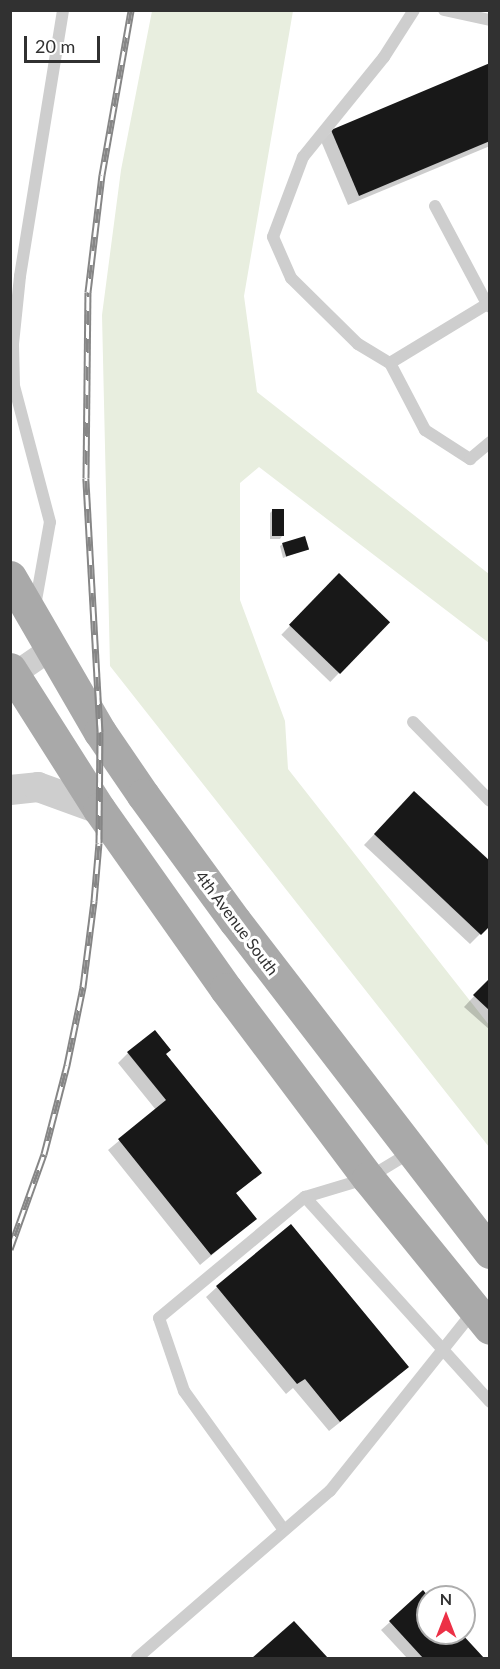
<!DOCTYPE html>
<style>
body{margin:0}
#map{position:relative;width:500px;height:1669px;overflow:hidden;background:#fff;font-family:Lato,sans-serif}
div>[style]{position:absolute}
[style*='--x']{left:calc(var(--x)*1px);top:calc(var(--y)*1px);width:calc(var(--w)*1px);rotate:calc(var(--a)*1deg)}
.green>*{inset:0;background:#e8eedf}
.shadow>*{inset:0;background:#0003;transform-origin:0 0}
.building>*{inset:0;background:#181818;transform-origin:0 0}
.service>*{height:12px;margin:-6px;padding:0 6px;transform-origin:6px;border-radius:6px;background:#cecece}
.minor>*{height:24px;margin:-12px;padding:0 12px;transform-origin:12px;border-radius:12px;background:#cecece}
.tertiary>*{height:30px;margin:-15px;padding:0 15px;transform-origin:15px;border-radius:15px;background:#cecece}
.primary>*{height:33px;margin:-16.5px;padding:0 16.5px;transform-origin:16.5px;border-radius:16.5px;background:#a9a9a9}
.rail>*{height:7px;margin-top:-3.5px;transform-origin:0;background:repeating-linear-gradient(90deg,#fff 0 14px,#868686 0 28px);box-sizing:border-box;border-block:2px solid #868686}
span{translate:-50% -50%;white-space:nowrap;text-align:center;line-height:1.15;-webkit-text-stroke:6px #fff;paint-order:stroke}
.street-label{font-size:16px;color:#313131}
.frame{position:absolute;inset:0;border:12px solid #313131;pointer-events:none}
.north{position:absolute;left:416px;top:1585px;width:60px;height:60px;box-sizing:border-box;background:#fff;border:2px solid #adadad;border-radius:50%;rotate:0deg;font-size:16px;font-weight:700;line-height:24px;text-align:center;color:#313131}
.north::after{content:'';display:block;margin:auto;width:21px;height:27px;background:#ec3046;clip-path:polygon(50% 0,100% 100%,50% 72%,0 100%)}
.scale{position:absolute;left:24px;top:36px;width:76px;height:27px;box-sizing:border-box;border:3px solid #313131;border-top:0;padding-left:8px;font-size:18px;line-height:21px;white-space:nowrap;color:#313131;-webkit-text-stroke:4px #fff;paint-order:stroke}
</style>
<div id="map">
<div class="green">
<i style="clip-path:polygon(152px 11px,293px 11px,244px 296px,257px 392px,489px 574px,489px 643px,259px 467px,240px 483px,240px 600px,285px 721px,288px 769px,489px 1025px,489px 1147px,110px 666px,102px 315px,121px 170px)"></i>
</div>
<div class="shadow">
<i style="clip-path:polygon(490px 65px,490px 146px,348px 205px,321px 141px,332px 131px)"></i>
<i style="clip-path:polygon(273px 510px,282px 536px,280px 539px,270px 539px,270px 513px)"></i>
<i style="clip-path:polygon(283px 544px,307px 549px,283px 558px,280px 546px)"></i>
<i style="left:339px;top:575px;width:68px;height:83px;rotate:44deg"></i>
<i style="clip-path:polygon(404px 803px,490px 924px,470px 944px,364px 845px)"></i>
<i style="clip-path:polygon(490px 979px,490px 1030px,464px 1007px)"></i>
<i style="clip-path:polygon(128px 1053px,260px 1173px,235px 1194px,255px 1219px,200px 1265px,108px 1150px,156px 1110px,118px 1063px)"></i>
<i style="clip-path:polygon(217px 1287px,397px 1377px,329px 1431px,293px 1388px,286px 1394px,206px 1297px)"></i>
<i style="clip-path:polygon(428px 1598px,428px 1633px,459px 1633px,482px 1658px,407px 1658px,381px 1630px,390px 1622px)"></i>
<i style="clip-path:polygon(294px 1623px,326px 1658px,254px 1658px)"></i>
</div>
<div class="building">
<i style="clip-path:polygon(490px 63px,490px 141px,359px 196px,331px 130px)"></i>
<i style="left:272px;top:509px;width:12px;height:27px"></i>
<i style="left:305px;top:536px;width:14px;height:24px;rotate:73deg"></i>
<i style="left:339px;top:573px;width:71px;height:72px;rotate:44deg"></i>
<i style="clip-path:polygon(414px 791px,490px 861px,490px 926px,481px 935px,374px 834px)"></i>
<i style="clip-path:polygon(490px 978px,490px 1011px,473px 995px)"></i>
<i style="clip-path:polygon(155px 1030px,171px 1050px,166px 1054px,262px 1173px,236px 1193px,257px 1219px,211px 1255px,118px 1139px,166px 1100px,127px 1052px)"></i>
<i style="clip-path:polygon(291px 1224px,409px 1367px,340px 1422px,305px 1379px,297px 1384px,216px 1286px)"></i>
<i style="clip-path:polygon(423px 1590px,428px 1596px,428px 1633px,461px 1633px,484px 1658px,423px 1658px,389px 1621px)"></i>
<i style="clip-path:polygon(294px 1621px,328px 1658px,252px 1658px)"></i>
</div>
<div class="service">
<i style="--x:414;--y:10;--w:56;--a:122.6"></i>
<i style="--x:384;--y:57;--w:129;--a:129"></i>
<i style="--x:303;--y:157;--w:85;--a:110.6"></i>
<i style="--x:273;--y:237;--w:45;--a:66.3"></i>
<i style="--x:291;--y:278;--w:94;--a:44.6"></i>
<i style="--x:358;--y:344;--w:37;--a:31"></i>
<i style="--x:390;--y:363;--w:76;--a:62.4"></i>
<i style="--x:425;--y:430;--w:54;--a:32.8"></i>
<i style="--x:470;--y:459;--w:26;--a:-40"></i>
<i style="--x:444;--y:10;--w:47;--a:12.3"></i>
<i style="--x:435;--y:206;--w:111;--a:62"></i>
<i style="--x:487;--y:304;--w:4;--a:-34"></i>
<i style="--x:390;--y:363;--w:114;--a:-31.3"></i>
<i style="--x:487;--y:304;--w:4;--a:45"></i>
<i style="--x:35;--y:606;--w:85;--a:-79.9"></i>
<i style="--x:50;--y:522;--w:141;--a:-104.8"></i>
<i style="--x:14;--y:386;--w:42;--a:-91.4"></i>
<i style="--x:13;--y:344;--w:68;--a:-84.1"></i>
<i style="--x:20;--y:276;--w:269;--a:-80.8"></i>
<i style="--x:413;--y:722;--w:110;--a:45.7"></i>
<i style="--x:305;--y:1197;--w:276;--a:47.9"></i>
<i style="--x:284;--y:1530;--w:171;--a:-125.7"></i>
<i style="--x:184;--y:1391;--w:77;--a:-108.9"></i>
<i style="--x:159;--y:1318;--w:190;--a:-39.7"></i>
<i style="--x:305;--y:1197;--w:66;--a:-16.8"></i>
<i style="--x:368;--y:1178;--w:50;--a:-31.2"></i>
<i style="--x:137;--y:1658;--w:255;--a:-40.9"></i>
<i style="--x:330;--y:1491;--w:229;--a:-51.4"></i>
</div>
<div class="minor">
<i style="--x:10;--y:677;--w:51;--a:-34.6"></i>
</div>
<div class="tertiary">
<i style="--x:10;--y:790;--w:28;--a:-6"></i>
<i style="--x:38;--y:787;--w:65;--a:19.8"></i>
</div>
<div class="primary">
<i style="--x:10;--y:577;--w:179;--a:59.9"></i>
<i style="--x:100;--y:732;--w:76;--a:55.7"></i>
<i style="--x:143;--y:795;--w:156;--a:53.9"></i>
<i style="--x:235;--y:921;--w:418;--a:52.4"></i>
<i style="--x:10;--y:669;--w:166;--a:57.6"></i>
<i style="--x:99;--y:809;--w:220;--a:54.8"></i>
<i style="--x:226;--y:989;--w:236;--a:53.1"></i>
<i style="--x:368;--y:1178;--w:193;--a:50.9"></i>
</div>
<div class="rail">
<i style="--x:10;--y:1249;--w:101;--a:-70.3"></i>
<i style="--x:44;--y:1154;--w:92;--a:-75.5"></i>
<i style="--x:67;--y:1065;--w:80;--a:-78.4"></i>
<i style="--x:83;--y:987;--w:87;--a:-82.7"></i>
<i style="--x:94;--y:901;--w:58;--a:-85.1"></i>
<i style="--x:99;--y:843;--w:111;--a:-89.5"></i>
<i style="--x:100;--y:732;--w:254;--a:-93.2"></i>
<i style="--x:86;--y:478;--w:186;--a:-89.4"></i>
<i style="--x:88;--y:292;--w:118;--a:-83.2"></i>
<i style="--x:102;--y:175;--w:168;--a:-80"></i>
</div>
<div class="street-label">
<span style="left:237px;top:923px;rotate:53deg">4th Avenue South</span>
</div>
<div class="frame"></div>
<div class="north">N</div>
<div class="scale">20 m</div>
</div>
